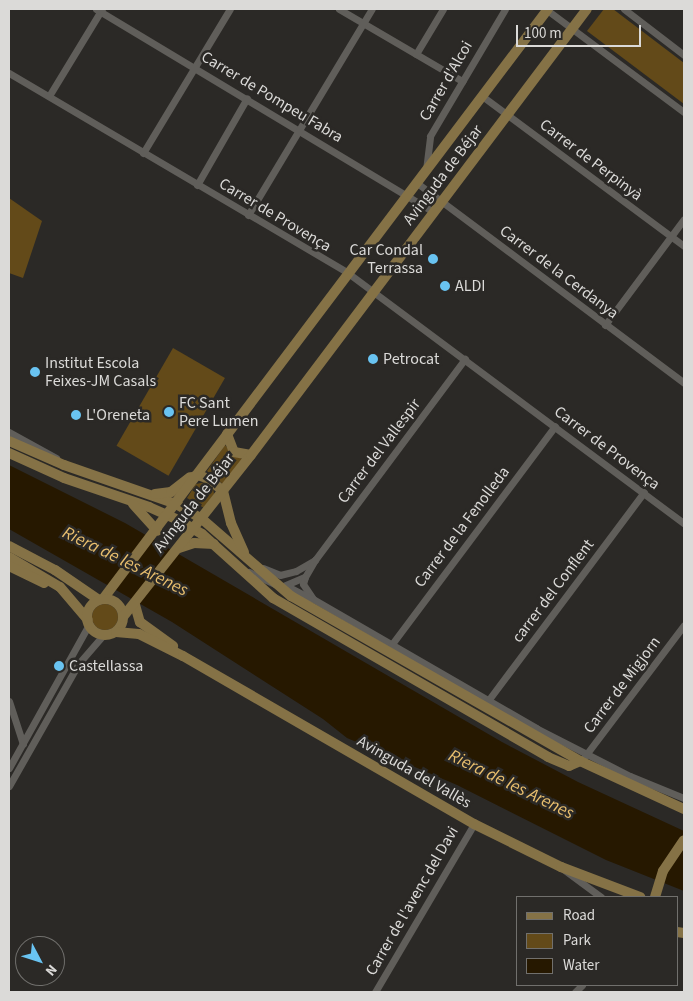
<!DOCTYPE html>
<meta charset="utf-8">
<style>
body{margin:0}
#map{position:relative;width:693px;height:1001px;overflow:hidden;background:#2b2926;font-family:"Source Sans 3",sans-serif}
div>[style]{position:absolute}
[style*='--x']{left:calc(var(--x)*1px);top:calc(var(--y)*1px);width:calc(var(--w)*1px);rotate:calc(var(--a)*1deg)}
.green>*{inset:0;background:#634a19;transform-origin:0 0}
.round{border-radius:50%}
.water>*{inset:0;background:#261800}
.street>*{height:7px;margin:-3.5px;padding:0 3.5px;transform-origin:3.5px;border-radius:3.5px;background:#605e5a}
.secondary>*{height:10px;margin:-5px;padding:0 5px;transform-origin:5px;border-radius:5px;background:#857246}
.secondary>.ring{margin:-5px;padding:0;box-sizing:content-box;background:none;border:10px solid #857246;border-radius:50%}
.dots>*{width:14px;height:14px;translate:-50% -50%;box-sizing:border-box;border:2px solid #2b2926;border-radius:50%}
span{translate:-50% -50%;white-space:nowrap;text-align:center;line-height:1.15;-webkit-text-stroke:5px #2b2926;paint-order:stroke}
.street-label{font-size:16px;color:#dbdad8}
.poi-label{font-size:16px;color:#dbdad8}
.right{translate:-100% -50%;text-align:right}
.left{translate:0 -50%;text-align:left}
.water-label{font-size:18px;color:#e9bf6e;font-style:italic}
.frame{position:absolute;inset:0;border:10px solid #dbdad8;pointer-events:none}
.legend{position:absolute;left:516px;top:896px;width:162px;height:90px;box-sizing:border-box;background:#2b2926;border:1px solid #71706d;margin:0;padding:6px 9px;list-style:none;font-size:15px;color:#dbdad8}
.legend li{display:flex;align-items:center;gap:10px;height:25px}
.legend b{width:25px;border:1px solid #71706d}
.north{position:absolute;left:15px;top:936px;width:50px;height:50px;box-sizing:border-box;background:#2b2926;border:1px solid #71706d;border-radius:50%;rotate:130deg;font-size:14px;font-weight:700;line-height:20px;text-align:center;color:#dbdad8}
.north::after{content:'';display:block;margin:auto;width:18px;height:22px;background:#69c3f1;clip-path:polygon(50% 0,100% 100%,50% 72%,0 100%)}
.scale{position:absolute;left:516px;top:25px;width:125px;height:22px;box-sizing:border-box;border:2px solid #dbdad8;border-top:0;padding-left:6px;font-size:15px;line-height:18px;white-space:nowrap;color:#dbdad8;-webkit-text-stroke:4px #2b2926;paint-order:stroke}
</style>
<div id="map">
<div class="green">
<i style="clip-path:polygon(604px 9px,613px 9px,684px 63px,684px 104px,587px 31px)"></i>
<i style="clip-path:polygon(9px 198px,42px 221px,23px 278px,9px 273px)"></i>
<i style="left:173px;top:348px;width:60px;height:113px;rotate:30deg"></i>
<i style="clip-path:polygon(225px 445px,234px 456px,243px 459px,223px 484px,207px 471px)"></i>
<i style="clip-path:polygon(206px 482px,213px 488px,214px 494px,204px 508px,187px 498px,196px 484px)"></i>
<i class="round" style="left:92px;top:604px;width:26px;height:26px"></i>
</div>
<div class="water">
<i style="clip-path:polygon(9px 465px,125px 523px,502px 742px,578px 782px,684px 831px,684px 891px,606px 860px,457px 785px,347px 738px,323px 719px,172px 622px,9px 529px)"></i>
</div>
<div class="street">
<i style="--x:96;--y:9;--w:394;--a:31"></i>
<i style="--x:339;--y:9;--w:143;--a:30.3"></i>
<i style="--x:624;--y:9;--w:76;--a:37.5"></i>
<i style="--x:547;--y:10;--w:171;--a:36.7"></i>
<i style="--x:416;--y:54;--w:52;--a:-59"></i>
<i style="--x:9;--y:73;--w:394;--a:30.5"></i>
<i style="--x:348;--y:273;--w:419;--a:36.7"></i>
<i style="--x:49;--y:96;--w:102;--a:-58.7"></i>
<i style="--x:482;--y:96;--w:252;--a:36.6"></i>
<i style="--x:143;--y:153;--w:168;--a:-58.9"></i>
<i style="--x:426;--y:170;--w:34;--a:-83"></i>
<i style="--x:430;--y:136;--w:147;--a:-59.4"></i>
<i style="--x:417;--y:183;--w:334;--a:36.8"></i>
<i style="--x:197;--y:185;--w:100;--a:-60.1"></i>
<i style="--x:248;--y:215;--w:240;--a:-59"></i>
<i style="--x:605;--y:325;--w:132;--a:-53.3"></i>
<i style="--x:9;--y:432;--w:54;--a:29"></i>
<i style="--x:263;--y:568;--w:18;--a:22"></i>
<i style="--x:280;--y:575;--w:16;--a:-14"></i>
<i style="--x:296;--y:571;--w:22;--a:-30"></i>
<i style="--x:249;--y:572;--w:35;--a:25"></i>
<i style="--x:281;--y:587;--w:26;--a:-23"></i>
<i style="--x:305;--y:577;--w:20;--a:-60"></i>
<i style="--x:315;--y:560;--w:251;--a:-53.3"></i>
<i style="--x:305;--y:577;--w:7;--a:106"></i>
<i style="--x:303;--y:584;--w:18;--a:56"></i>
<i style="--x:313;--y:599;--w:258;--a:30"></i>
<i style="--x:536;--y:728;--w:106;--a:27.1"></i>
<i style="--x:630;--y:776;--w:58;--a:22.2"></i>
<i style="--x:287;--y:586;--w:26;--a:28"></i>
<i style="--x:392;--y:644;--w:272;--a:-53.2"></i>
<i style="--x:9;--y:701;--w:45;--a:72"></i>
<i style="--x:487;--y:702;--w:262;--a:-53.2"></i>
<i style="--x:585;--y:756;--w:164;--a:-52.9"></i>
<i style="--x:9;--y:768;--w:165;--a:-60.9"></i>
<i style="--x:9;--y:786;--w:142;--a:-60.4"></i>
<i style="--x:79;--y:663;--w:37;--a:-49"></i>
<i style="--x:563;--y:869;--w:47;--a:36.4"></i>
<i style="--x:375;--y:992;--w:195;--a:-59.5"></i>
<i style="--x:575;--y:992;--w:10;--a:-45"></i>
</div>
<div class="secondary">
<i style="--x:227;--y:434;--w:19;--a:69"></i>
<i style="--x:234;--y:452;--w:17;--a:10"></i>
<i style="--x:9;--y:441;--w:60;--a:23.6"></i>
<i style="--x:64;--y:465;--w:119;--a:19.2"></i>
<i style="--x:176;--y:504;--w:30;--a:30"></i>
<i style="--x:202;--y:519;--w:118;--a:40.9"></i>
<i style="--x:291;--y:596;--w:333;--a:29.7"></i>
<i style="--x:580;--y:761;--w:115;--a:24.8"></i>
<i style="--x:9;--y:453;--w:60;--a:24.4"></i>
<i style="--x:64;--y:478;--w:90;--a:18.8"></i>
<i style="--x:149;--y:507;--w:36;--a:24"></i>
<i style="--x:182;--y:522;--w:23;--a:31"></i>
<i style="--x:202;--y:534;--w:96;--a:42"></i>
<i style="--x:273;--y:598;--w:318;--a:30"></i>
<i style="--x:548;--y:757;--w:23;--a:23"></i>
<i style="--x:569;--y:766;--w:12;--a:-24"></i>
<i style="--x:193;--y:477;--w:5;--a:-22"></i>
<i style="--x:198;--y:475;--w:12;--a:20"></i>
<i style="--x:209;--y:479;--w:18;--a:41"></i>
<i style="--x:223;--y:491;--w:33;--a:76"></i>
<i style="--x:231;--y:523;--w:32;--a:66"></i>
<i style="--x:155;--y:494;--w:16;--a:-7"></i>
<i style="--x:171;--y:492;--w:24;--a:-38"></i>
<i style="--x:133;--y:504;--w:36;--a:48"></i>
<i style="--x:9;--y:546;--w:52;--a:27.6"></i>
<i style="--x:55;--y:570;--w:53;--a:34.3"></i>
<i style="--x:179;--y:548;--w:16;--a:-18"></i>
<i style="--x:194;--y:543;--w:20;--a:3"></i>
<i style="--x:9;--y:557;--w:59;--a:30.5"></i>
<i style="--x:60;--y:587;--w:43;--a:49.7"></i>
<i style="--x:9;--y:566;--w:39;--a:26"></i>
<i style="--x:103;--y:599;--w:739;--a:-52.98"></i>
<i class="ring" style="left:87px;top:599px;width:26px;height:26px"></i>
<i style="--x:135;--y:605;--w:18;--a:74"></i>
<i style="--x:140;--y:622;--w:41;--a:36"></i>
<i style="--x:123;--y:617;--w:206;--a:-51.7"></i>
<i style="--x:251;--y:455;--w:558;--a:-53.01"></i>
<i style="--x:116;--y:632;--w:23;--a:5"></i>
<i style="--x:139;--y:634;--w:49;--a:26.6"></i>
<i style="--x:183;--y:656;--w:336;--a:30"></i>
<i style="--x:474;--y:824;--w:97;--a:26.3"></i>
<i style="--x:561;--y:867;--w:85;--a:20.8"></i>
<i style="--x:655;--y:897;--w:27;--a:-73"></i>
<i style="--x:663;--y:871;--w:37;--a:-56"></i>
<i style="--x:677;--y:932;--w:7;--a:8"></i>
</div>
<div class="dots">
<i style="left:433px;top:259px;background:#69c3f1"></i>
<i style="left:445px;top:286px;background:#69c3f1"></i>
<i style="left:373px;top:359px;background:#69c3f1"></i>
<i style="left:35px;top:372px;background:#69c3f1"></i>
<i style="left:169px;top:412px;background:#69c3f1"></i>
<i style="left:76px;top:415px;background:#69c3f1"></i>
<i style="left:59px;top:666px;background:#69c3f1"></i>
</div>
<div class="street-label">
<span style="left:446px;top:81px;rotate:-60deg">Carrer d'Alcoi</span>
<span style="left:272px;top:97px;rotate:31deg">Carrer de Pompeu Fabra</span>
<span style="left:591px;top:160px;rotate:37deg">Carrer de Perpinyà</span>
<span style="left:443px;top:175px;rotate:-53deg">Avinguda de Béjar</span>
<span style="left:275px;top:215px;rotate:31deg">Carrer de Provença</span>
<span style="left:559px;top:272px;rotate:37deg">Carrer de la Cerdanya</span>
<span style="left:607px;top:448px;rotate:37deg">Carrer de Provença</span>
<span style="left:379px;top:451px;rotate:-53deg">Carrer del Vallespir</span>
<span style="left:194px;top:503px;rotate:-52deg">Avinguda de Béjar</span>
<span style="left:462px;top:527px;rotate:-53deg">Carrer de la Fenolleda</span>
<span style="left:553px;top:591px;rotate:-53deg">carrer del Conflent</span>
<span style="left:622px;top:685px;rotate:-53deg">Carrer de Migjorn</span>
<span style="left:414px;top:772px;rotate:30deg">Avinguda del Vallès</span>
<span style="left:412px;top:901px;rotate:-60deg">Carrer de l'avenc del Davi</span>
</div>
<div class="poi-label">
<span class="right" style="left:423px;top:259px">Car Condal<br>Terrassa</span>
<span class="left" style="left:455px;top:286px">ALDI</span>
<span class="left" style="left:383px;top:359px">Petrocat</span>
<span class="left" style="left:45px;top:372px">Institut Escola<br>Feixes-JM Casals</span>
<span class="left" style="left:179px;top:412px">FC Sant<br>Pere Lumen</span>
<span class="left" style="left:86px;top:415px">L'Oreneta</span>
<span class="left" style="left:69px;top:666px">Castellassa</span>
</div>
<div class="water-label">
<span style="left:125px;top:562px;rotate:26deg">Riera de les Arenes</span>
<span style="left:511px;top:785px;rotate:26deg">Riera de les Arenes</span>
</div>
<div class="frame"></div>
<ul class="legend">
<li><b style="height:6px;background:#857246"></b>Road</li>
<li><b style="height:14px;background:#634a19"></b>Park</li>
<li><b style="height:14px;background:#261800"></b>Water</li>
</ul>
<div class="north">N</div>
<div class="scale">100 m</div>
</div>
